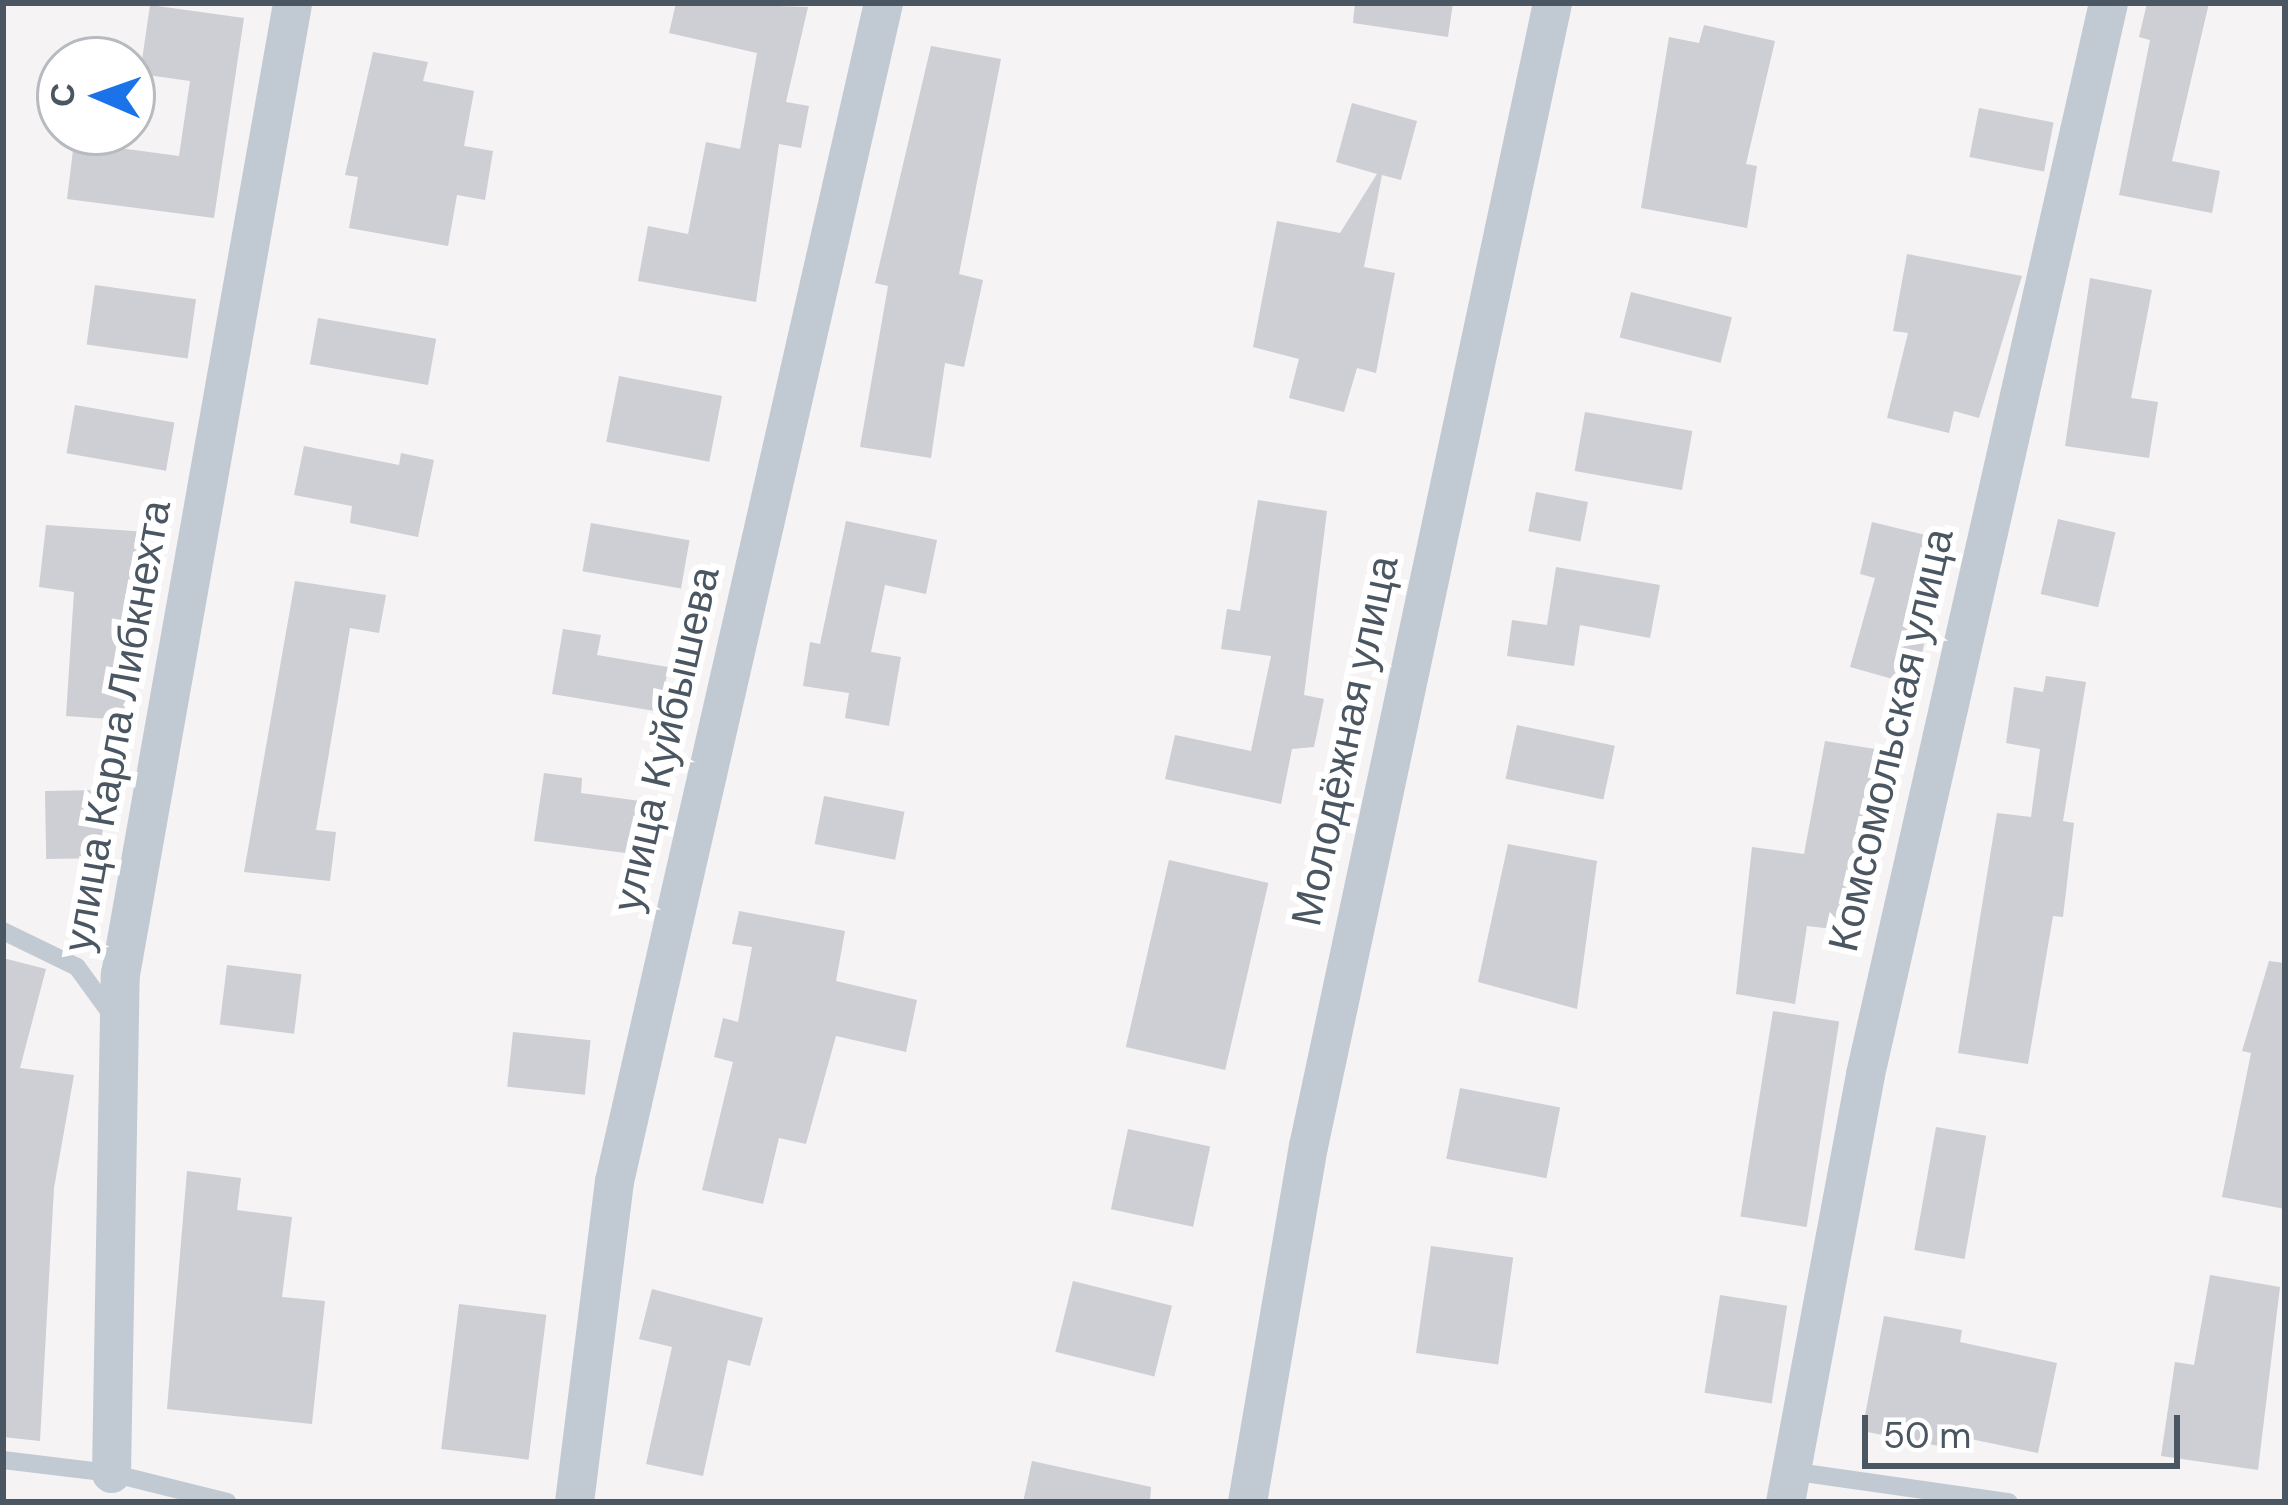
<!DOCTYPE html>
<meta charset="utf-8">
<style>
body{margin:0}
#map{position:relative;width:2288px;height:1505px;overflow:hidden;background:#f5f3f3;font-family:"DM Sans",sans-serif}
div>[style]{position:absolute}
[style*='--x']{left:calc(var(--x)*1px);top:calc(var(--y)*1px);width:calc(var(--w)*1px);rotate:calc(var(--a)*1deg)}
.building>*{inset:0;background:#cdcfd5;transform-origin:0 0}
.service>*{height:18px;margin:-9px;padding:0 9px;transform-origin:9px;border-radius:9px;background:#c1cad2}
.minor>*{height:39px;margin:-19.5px;padding:0 19.5px;transform-origin:19.5px;border-radius:19.5px;background:#c1cad2}
span{translate:-50% -50%;white-space:nowrap;text-align:center;line-height:1.15;-webkit-text-stroke:12px #fff;paint-order:stroke}
.street-label{font-size:42px;color:#4a5661}
.frame{position:absolute;inset:0;border:6px solid #4a5661;pointer-events:none}
.north{position:absolute;left:36px;top:36px;width:120px;height:120px;box-sizing:border-box;background:#fff;border:3px solid #b7bbc0;border-radius:50%;rotate:272deg;font-size:33px;font-weight:700;line-height:48px;text-align:center;color:#4a5661}
.north::after{content:'';display:block;margin:auto;width:42px;height:54px;background:#1a73e8;clip-path:polygon(50% 0,100% 100%,50% 72%,0 100%)}
.scale{position:absolute;left:1862px;top:1415px;width:318px;height:54px;box-sizing:border-box;border:6px solid #4a5661;border-top:0;padding-left:15px;font-size:36px;line-height:42px;white-space:nowrap;color:#4a5661;-webkit-text-stroke:9px #fff;paint-order:stroke}
</style>
<div id="map">
<div class="building">
<i style="clip-path:polygon(676px 3px,808px 7px,786px 102px,809px 106px,801px 148px,779px 144px,756px 302px,638px 281px,648px 226px,688px 234px,706px 142px,740px 149px,757px 53px,669px 33px)"></i>
<i style="clip-path:polygon(1355px 3px,1453px 3px,1448px 37px,1353px 23px)"></i>
<i style="clip-path:polygon(2147px 3px,2209px 3px,2172px 161px,2220px 171px,2212px 213px,2119px 195px,2150px 40px,2139px 37px)"></i>
<i style="clip-path:polygon(150px 5px,244px 18px,214px 218px,67px 199px,74px 142px,179px 156px,190px 81px,140px 74px)"></i>
<i style="clip-path:polygon(1704px 25px,1775px 41px,1746px 164px,1757px 166px,1747px 228px,1641px 208px,1669px 37px,1699px 43px)"></i>
<i style="clip-path:polygon(931px 46px,1001px 59px,959px 274px,983px 280px,964px 367px,945px 363px,931px 458px,860px 447px,888px 286px,875px 283px)"></i>
<i style="clip-path:polygon(373px 52px,428px 62px,423px 81px,474px 91px,464px 146px,493px 151px,485px 200px,457px 195px,448px 246px,349px 228px,358px 177px,345px 175px)"></i>
<i style="clip-path:polygon(1352px 103px,1417px 121px,1401px 180px,1382px 175px,1364px 267px,1395px 273px,1376px 373px,1357px 368px,1344px 412px,1289px 398px,1299px 359px,1253px 347px,1277px 221px,1340px 233px,1377px 174px,1336px 162px)"></i>
<i style="left:1979px;top:108px;width:76px;height:50px;rotate:11deg"></i>
<i style="clip-path:polygon(1907px 254px,2022px 276px,1979px 418px,1954px 411px,1949px 433px,1887px 418px,1908px 333px,1893px 331px)"></i>
<i style="clip-path:polygon(2090px 278px,2152px 290px,2131px 398px,2158px 402px,2149px 458px,2065px 446px)"></i>
<i style="left:95px;top:285px;width:102px;height:60px;rotate:8deg"></i>
<i style="left:1631px;top:292px;width:104px;height:47px;rotate:14deg"></i>
<i style="left:318px;top:318px;width:120px;height:47px;rotate:10deg"></i>
<i style="left:619px;top:376px;width:105px;height:67px;rotate:11deg"></i>
<i style="left:75px;top:405px;width:101px;height:49px;rotate:10deg"></i>
<i style="left:1585px;top:412px;width:109px;height:60px;rotate:10deg"></i>
<i style="clip-path:polygon(304px 446px,399px 465px,401px 453px,434px 460px,418px 537px,350px 523px,352px 506px,294px 495px)"></i>
<i style="left:1536px;top:492px;width:53px;height:40px;rotate:11deg"></i>
<i style="clip-path:polygon(1258px 500px,1327px 511px,1304px 695px,1324px 699px,1314px 747px,1292px 749px,1281px 804px,1165px 779px,1175px 735px,1251px 751px,1271px 656px,1221px 649px,1227px 609px,1240px 611px)"></i>
<i style="left:2058px;top:519px;width:59px;height:77px;rotate:13deg"></i>
<i style="clip-path:polygon(846px 521px,937px 540px,926px 594px,885px 585px,871px 652px,901px 657px,889px 726px,845px 718px,849px 693px,803px 686px,810px 642px,820px 644px)"></i>
<i style="clip-path:polygon(1872px 522px,1950px 541px,1914px 685px,1850px 667px,1875px 578px,1860px 574px)"></i>
<i style="left:591px;top:523px;width:100px;height:49px;rotate:10deg"></i>
<i style="clip-path:polygon(46px 525px,148px 532px,144px 599px,132px 598px,125px 720px,66px 716px,74px 592px,39px 587px)"></i>
<i style="clip-path:polygon(1556px 567px,1660px 585px,1650px 638px,1580px 625px,1574px 666px,1507px 656px,1512px 620px,1547px 625px)"></i>
<i style="clip-path:polygon(295px 581px,386px 595px,379px 633px,350px 628px,316px 830px,336px 832px,330px 881px,244px 872px)"></i>
<i style="clip-path:polygon(563px 629px,601px 635px,597px 655px,668px 667px,661px 712px,552px 694px)"></i>
<i style="clip-path:polygon(2046px 676px,2086px 682px,2063px 821px,2074px 823px,2063px 917px,2053px 916px,2028px 1064px,1958px 1053px,1997px 813px,2031px 817px,2040px 749px,2006px 743px,2014px 687px,2043px 692px)"></i>
<i style="left:1517px;top:725px;width:100px;height:55px;rotate:12deg"></i>
<i style="clip-path:polygon(1825px 741px,1894px 752px,1860px 932px,1807px 926px,1795px 1004px,1736px 994px,1752px 847px,1804px 854px)"></i>
<i style="clip-path:polygon(544px 773px,582px 778px,581px 793px,640px 801px,633px 854px,534px 841px)"></i>
<i style="left:102px;top:790px;width:68px;height:57px;rotate:89deg"></i>
<i style="left:824px;top:796px;width:82px;height:49px;rotate:11deg"></i>
<i style="clip-path:polygon(1508px 844px,1597px 861px,1577px 1009px,1478px 982px)"></i>
<i style="left:1169px;top:860px;width:102px;height:192px;rotate:13deg"></i>
<i style="clip-path:polygon(739px 911px,845px 931px,836px 981px,917px 1000px,906px 1052px,836px 1036px,806px 1144px,779px 1138px,763px 1204px,702px 1190px,733px 1062px,714px 1057px,723px 1018px,738px 1022px,752px 947px,732px 944px)"></i>
<i style="clip-path:polygon(3px 958px,46px 969px,20px 1068px,74px 1075px,54px 1188px,40px 1441px,3px 1437px)"></i>
<i style="clip-path:polygon(2269px 961px,2285px 963px,2285px 1209px,2222px 1197px,2251px 1053px,2242px 1051px)"></i>
<i style="left:227px;top:965px;width:75px;height:60px;rotate:7deg"></i>
<i style="left:1773px;top:1011px;width:67px;height:208px;rotate:9deg"></i>
<i style="left:513px;top:1032px;width:78px;height:55px;rotate:6deg"></i>
<i style="left:1460px;top:1088px;width:102px;height:72px;rotate:11deg"></i>
<i style="left:1936px;top:1127px;width:51px;height:125px;rotate:10deg"></i>
<i style="left:1128px;top:1129px;width:84px;height:82px;rotate:12deg"></i>
<i style="clip-path:polygon(187px 1171px,241px 1178px,237px 1210px,292px 1217px,282px 1297px,325px 1301px,312px 1424px,167px 1409px)"></i>
<i style="left:1431px;top:1246px;width:83px;height:108px;rotate:8deg"></i>
<i style="clip-path:polygon(2210px 1275px,2280px 1287px,2258px 1470px,2161px 1456px,2175px 1362px,2194px 1365px)"></i>
<i style="left:1073px;top:1281px;width:102px;height:73px;rotate:14deg"></i>
<i style="clip-path:polygon(652px 1289px,763px 1318px,750px 1366px,728px 1360px,703px 1476px,646px 1464px,672px 1347px,639px 1339px)"></i>
<i style="left:1720px;top:1295px;width:68px;height:99px;rotate:9deg"></i>
<i style="left:459px;top:1304px;width:88px;height:146px;rotate:7deg"></i>
<i style="clip-path:polygon(1884px 1316px,1962px 1330px,1960px 1342px,2057px 1363px,2038px 1453px,1942px 1433px,1939px 1446px,1862px 1431px)"></i>
<i style="clip-path:polygon(1032px 1461px,1151px 1487px,1150px 1502px,1023px 1502px)"></i>
</div>
<div class="service">
<i style="--x:3;--y:931;--w:82;--a:25.9"></i>
<i style="--x:77;--y:967;--w:63;--a:54"></i>
<i style="--x:3;--y:1460;--w:109;--a:6.9"></i>
<i style="--x:111;--y:1473;--w:120;--a:14"></i>
<i style="--x:1790;--y:1471;--w:221;--a:8.1"></i>
</div>
<div class="minor">
<i style="--x:111;--y:1473;--w:499;--a:-89"></i>
<i style="--x:120;--y:974;--w:986;--a:-79.95"></i>
<i style="--x:574;--y:1502;--w:323;--a:-82.9"></i>
<i style="--x:614;--y:1181;--w:1208;--a:-77.14"></i>
<i style="--x:1247;--y:1502;--w:361;--a:-80.3"></i>
<i style="--x:1308;--y:1146;--w:1169;--a:-77.95"></i>
<i style="--x:1785;--y:1502;--w:435;--a:-79.4"></i>
<i style="--x:1865;--y:1074;--w:1098;--a:-77.22"></i>
</div>
<div class="street-label">
<span style="left:117px;top:726px;rotate:-80deg">улица Карла Либкнехта</span>
<span style="left:666px;top:739px;rotate:-77deg">улица Куйбышева</span>
<span style="left:1891px;top:740px;rotate:-77deg">Комсомольская улица</span>
<span style="left:1345px;top:741px;rotate:-78deg">Молодёжная улица</span>
</div>
<div class="frame"></div>
<div class="north">С</div>
<div class="scale">50 m</div>
</div>
